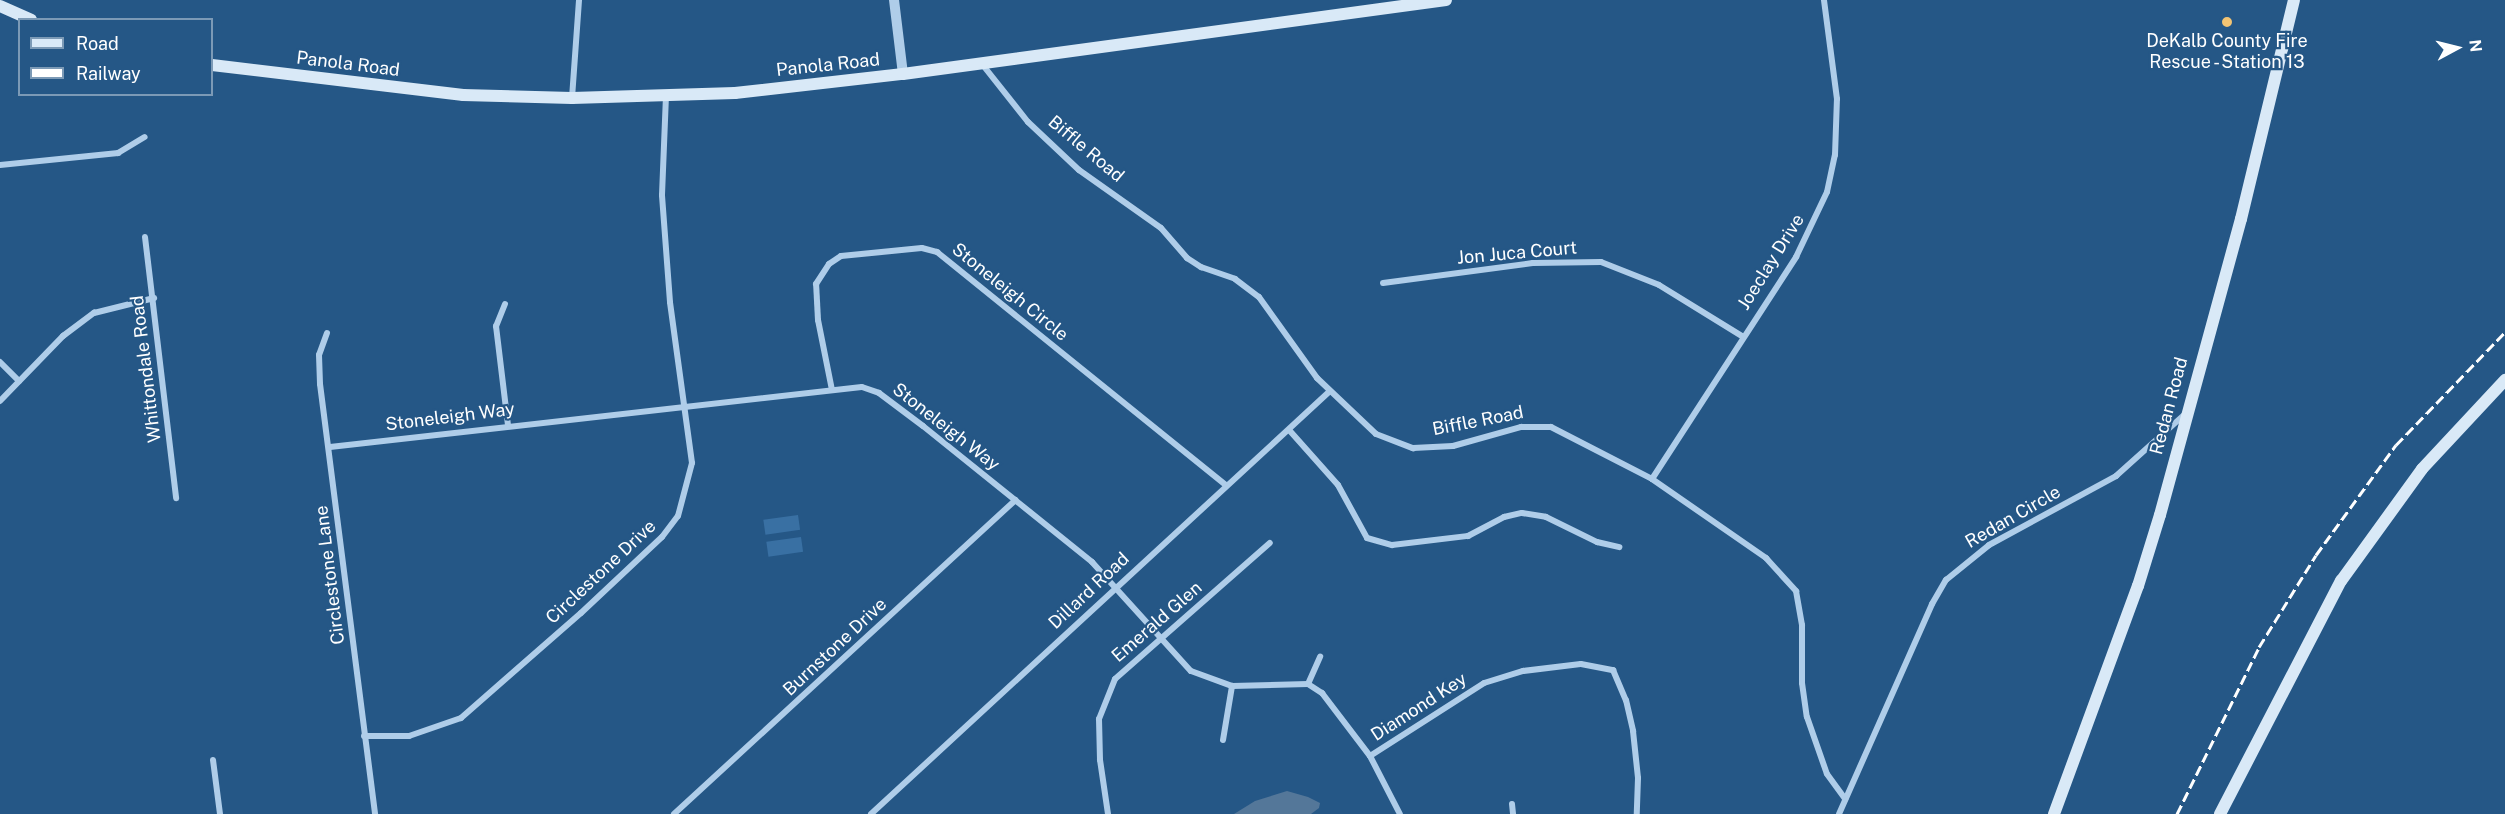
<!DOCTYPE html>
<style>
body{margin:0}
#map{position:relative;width:2505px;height:814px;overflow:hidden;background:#255786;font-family:"Public Sans",sans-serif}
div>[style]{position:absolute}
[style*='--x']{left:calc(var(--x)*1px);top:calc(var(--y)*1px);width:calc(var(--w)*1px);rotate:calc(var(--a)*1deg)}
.green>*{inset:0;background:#3970a3;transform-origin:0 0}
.water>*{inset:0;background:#547799}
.minor>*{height:6px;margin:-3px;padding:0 3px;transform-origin:3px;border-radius:3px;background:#afcde9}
.tertiary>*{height:10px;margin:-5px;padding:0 5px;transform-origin:5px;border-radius:5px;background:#afcde9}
.secondary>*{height:12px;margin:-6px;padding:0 6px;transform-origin:6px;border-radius:6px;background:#d9e9f7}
.rail>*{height:3px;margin-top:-1.5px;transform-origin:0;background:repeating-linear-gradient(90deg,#fff 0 10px,transparent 0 14.5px)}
.dots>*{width:16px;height:16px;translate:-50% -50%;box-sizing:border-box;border:3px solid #255786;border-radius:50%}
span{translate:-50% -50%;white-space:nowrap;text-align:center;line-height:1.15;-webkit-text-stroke:4.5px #255786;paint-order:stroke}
.poi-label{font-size:18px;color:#fff}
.street-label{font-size:18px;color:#fff}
.legend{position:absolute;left:18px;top:18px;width:195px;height:78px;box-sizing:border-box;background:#255786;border:2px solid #7c9ab6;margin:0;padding:8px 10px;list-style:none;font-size:18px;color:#fff}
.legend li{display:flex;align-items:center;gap:12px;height:30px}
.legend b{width:30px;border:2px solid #7c9ab6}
.north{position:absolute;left:2427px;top:18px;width:60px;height:60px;-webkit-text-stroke:4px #255786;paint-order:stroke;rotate:83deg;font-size:16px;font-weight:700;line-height:24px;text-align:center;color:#fff}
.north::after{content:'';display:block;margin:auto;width:21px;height:27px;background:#fff;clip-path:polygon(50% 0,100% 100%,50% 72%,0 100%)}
</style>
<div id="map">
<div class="green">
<i style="left:798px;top:515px;width:15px;height:35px;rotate:82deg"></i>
<i style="left:801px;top:537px;width:15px;height:35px;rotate:82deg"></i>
</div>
<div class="water">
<i style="clip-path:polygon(1287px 791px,1308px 797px,1320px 803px,1319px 808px,1311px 814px,1234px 814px,1255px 801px)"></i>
</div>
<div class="minor">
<i style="--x:982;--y:64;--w:74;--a:51.6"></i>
<i style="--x:1028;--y:122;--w:70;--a:43.3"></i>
<i style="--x:1079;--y:170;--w:100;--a:35.3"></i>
<i style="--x:1161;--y:228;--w:40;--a:49"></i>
<i style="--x:1187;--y:258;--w:17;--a:33"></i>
<i style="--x:1201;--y:267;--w:36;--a:19"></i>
<i style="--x:1235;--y:279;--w:30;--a:37"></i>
<i style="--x:1259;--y:297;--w:100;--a:54.4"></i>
<i style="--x:1317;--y:378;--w:81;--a:43.5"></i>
<i style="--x:1376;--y:434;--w:40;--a:21"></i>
<i style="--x:1413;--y:448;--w:40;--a:-2.9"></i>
<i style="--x:1453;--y:446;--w:71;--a:-15.6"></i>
<i style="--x:1521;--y:427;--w:30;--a:0"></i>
<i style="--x:1551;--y:427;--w:114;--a:27.2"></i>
<i style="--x:1652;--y:479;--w:139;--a:34.7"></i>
<i style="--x:1766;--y:558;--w:45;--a:47.7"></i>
<i style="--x:1796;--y:591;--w:35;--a:80"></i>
<i style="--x:1802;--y:625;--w:58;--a:90"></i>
<i style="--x:1802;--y:683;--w:34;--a:82"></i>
<i style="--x:1807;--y:717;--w:60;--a:70.7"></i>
<i style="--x:1827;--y:774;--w:31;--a:54"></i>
<i style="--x:572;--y:98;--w:98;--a:-85.9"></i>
<i style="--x:0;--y:165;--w:119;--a:-5.8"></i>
<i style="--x:118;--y:153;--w:31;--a:-31"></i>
<i style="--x:145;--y:237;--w:263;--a:83.2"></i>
<i style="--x:1383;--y:283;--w:151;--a:-7.6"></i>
<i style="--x:1533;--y:263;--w:68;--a:-0.8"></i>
<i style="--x:1601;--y:262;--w:62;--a:21.6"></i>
<i style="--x:1659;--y:285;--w:97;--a:31.6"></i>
<i style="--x:505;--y:304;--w:24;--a:112"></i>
<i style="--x:496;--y:326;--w:100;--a:83.1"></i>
<i style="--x:327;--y:333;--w:23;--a:110"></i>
<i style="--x:319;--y:355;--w:29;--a:88"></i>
<i style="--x:320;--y:384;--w:434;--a:82.7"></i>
<i style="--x:0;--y:362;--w:27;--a:45"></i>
<i style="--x:832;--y:390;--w:71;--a:-101.3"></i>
<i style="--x:818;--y:320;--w:36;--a:-93"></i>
<i style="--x:816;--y:284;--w:24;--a:-57"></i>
<i style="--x:829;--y:264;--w:14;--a:-34"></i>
<i style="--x:841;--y:256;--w:81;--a:-5.6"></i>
<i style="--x:922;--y:248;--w:16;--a:15"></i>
<i style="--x:937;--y:252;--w:370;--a:38.9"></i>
<i style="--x:0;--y:401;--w:91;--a:-45.9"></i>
<i style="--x:63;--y:336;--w:39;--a:-37"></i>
<i style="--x:94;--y:313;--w:62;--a:-14"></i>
<i style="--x:1290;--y:431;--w:72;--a:48.4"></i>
<i style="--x:1338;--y:485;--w:60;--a:61.3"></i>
<i style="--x:1367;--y:538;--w:26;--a:16"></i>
<i style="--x:1392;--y:545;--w:77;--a:-6.8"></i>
<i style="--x:1468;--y:536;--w:41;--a:-27.8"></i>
<i style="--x:1504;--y:517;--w:18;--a:-13"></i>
<i style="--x:1522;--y:513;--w:24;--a:9"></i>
<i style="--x:1546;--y:517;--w:57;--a:26.1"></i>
<i style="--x:1597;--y:542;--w:23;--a:13"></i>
<i style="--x:330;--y:447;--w:535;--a:-6.43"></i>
<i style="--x:862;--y:387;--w:18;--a:19"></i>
<i style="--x:879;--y:393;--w:55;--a:36.9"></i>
<i style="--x:923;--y:426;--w:217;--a:38.8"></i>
<i style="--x:1092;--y:562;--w:147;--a:47.8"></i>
<i style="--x:1191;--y:671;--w:44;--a:20.1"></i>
<i style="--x:1232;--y:686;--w:76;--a:-1.5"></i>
<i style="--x:1308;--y:684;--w:17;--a:33"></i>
<i style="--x:1322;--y:693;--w:79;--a:52.7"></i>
<i style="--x:1370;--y:756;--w:65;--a:62.7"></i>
<i style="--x:1652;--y:479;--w:265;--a:-57"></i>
<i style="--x:1796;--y:257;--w:72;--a:-64.5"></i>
<i style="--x:1827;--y:192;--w:38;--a:-78"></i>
<i style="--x:1835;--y:155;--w:56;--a:-88"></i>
<i style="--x:1837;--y:99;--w:100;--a:-97.5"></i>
<i style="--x:1308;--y:684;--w:30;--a:-66"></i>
<i style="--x:364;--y:736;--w:45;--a:0"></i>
<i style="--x:409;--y:736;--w:55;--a:-19.1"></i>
<i style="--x:461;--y:718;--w:159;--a:-41.2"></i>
<i style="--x:581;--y:613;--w:111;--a:-43.2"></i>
<i style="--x:662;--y:537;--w:26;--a:-53"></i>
<i style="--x:678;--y:516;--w:55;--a:-75.2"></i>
<i style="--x:692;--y:463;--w:162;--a:-97.8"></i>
<i style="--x:670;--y:302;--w:107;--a:-94.3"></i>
<i style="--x:662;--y:195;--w:99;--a:-87.7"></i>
<i style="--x:1223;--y:740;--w:55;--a:-80.5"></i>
<i style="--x:1370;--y:756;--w:135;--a:-32.6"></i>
<i style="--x:1484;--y:683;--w:41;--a:-17.1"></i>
<i style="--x:1523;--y:671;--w:58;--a:-6.9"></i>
<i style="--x:1581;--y:664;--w:33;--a:11"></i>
<i style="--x:1613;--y:670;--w:33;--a:67"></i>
<i style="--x:1626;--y:700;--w:32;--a:77"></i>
<i style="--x:1633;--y:731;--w:47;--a:83.9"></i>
<i style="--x:1638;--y:778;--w:36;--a:92"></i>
<i style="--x:213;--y:760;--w:54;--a:82.6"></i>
<i style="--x:1512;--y:804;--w:10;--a:84"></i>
<i style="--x:674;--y:814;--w:464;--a:-42.6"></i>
<i style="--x:871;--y:814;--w:623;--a:-42.66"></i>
<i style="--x:1108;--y:814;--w:55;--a:-98.4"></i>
<i style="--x:1100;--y:760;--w:41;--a:-91.4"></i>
<i style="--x:1099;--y:719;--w:43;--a:-68.2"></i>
<i style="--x:1115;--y:679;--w:206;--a:-41.3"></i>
<i style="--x:1839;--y:814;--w:230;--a:-66.1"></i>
<i style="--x:1932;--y:604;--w:28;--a:-60"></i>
<i style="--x:1946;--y:580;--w:55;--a:-39.1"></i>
<i style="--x:1989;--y:545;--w:145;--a:-28.5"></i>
<i style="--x:2116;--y:476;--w:93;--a:-41.9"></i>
</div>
<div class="tertiary">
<i style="--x:894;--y:0;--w:75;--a:83.1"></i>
</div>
<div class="secondary">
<i style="--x:0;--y:6;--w:34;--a:24"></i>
<i style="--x:212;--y:65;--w:253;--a:6.8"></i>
<i style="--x:463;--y:95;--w:109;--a:1.6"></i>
<i style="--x:572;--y:98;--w:163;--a:-1.8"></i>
<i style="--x:735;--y:93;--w:169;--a:-6.5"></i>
<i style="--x:903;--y:74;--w:548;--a:-7.76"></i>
<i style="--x:2054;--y:814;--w:243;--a:-69.8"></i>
<i style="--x:2138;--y:586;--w:74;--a:-72.8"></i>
<i style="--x:2160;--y:515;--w:307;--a:-74.7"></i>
<i style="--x:2241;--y:219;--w:225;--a:-76.4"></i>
<i style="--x:2220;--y:814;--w:263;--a:-62.6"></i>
<i style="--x:2341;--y:581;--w:138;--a:-54.1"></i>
<i style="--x:2422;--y:469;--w:122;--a:-47"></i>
</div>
<div class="rail">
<i style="--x:2177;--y:814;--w:186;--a:-63.8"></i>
<i style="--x:2259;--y:647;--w:108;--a:-58.2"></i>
<i style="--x:2316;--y:555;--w:136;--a:-54"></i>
<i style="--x:2396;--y:445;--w:157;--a:-46"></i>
</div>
<div class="dots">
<i style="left:2227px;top:22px;background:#f3c473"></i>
</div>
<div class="poi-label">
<span style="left:2227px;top:52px">DeKalb County Fire<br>Rescue - Station 13</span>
</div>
<div class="street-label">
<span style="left:348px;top:64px;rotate:7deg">Panola Road</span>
<span style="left:828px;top:65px;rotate:-6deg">Panola Road</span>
<span style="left:1086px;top:149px;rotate:40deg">Biffle Road</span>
<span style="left:1517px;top:253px;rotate:-5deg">Jon Juca Court</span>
<span style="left:1771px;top:262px;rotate:-58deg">Joeclay Drive</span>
<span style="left:1010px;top:292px;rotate:39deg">Stoneleigh Circle</span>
<span style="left:146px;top:369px;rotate:-97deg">Whittondale Road</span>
<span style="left:2169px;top:406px;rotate:-75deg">Redan Road</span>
<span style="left:450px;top:417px;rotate:-7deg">Stoneleigh Way</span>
<span style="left:1478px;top:421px;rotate:-11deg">Biffle Road</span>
<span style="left:946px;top:427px;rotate:38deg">Stoneleigh Way</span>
<span style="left:2013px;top:517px;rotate:-30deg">Redan Circle</span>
<span style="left:601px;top:572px;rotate:-43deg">Circlestone Drive</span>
<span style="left:330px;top:575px;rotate:-97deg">Circlestone Lane</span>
<span style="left:1089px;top:591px;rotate:-43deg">Dillard Road</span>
<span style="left:1157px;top:622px;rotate:-41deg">Emerald Glen</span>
<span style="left:835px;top:647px;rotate:-43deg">Burnstone Drive</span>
<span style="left:1419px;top:707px;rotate:-33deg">Diamond Key</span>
</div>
<ul class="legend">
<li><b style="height:8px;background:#d9e9f7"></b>Road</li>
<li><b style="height:8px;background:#fff"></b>Railway</li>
</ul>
<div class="north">N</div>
</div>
